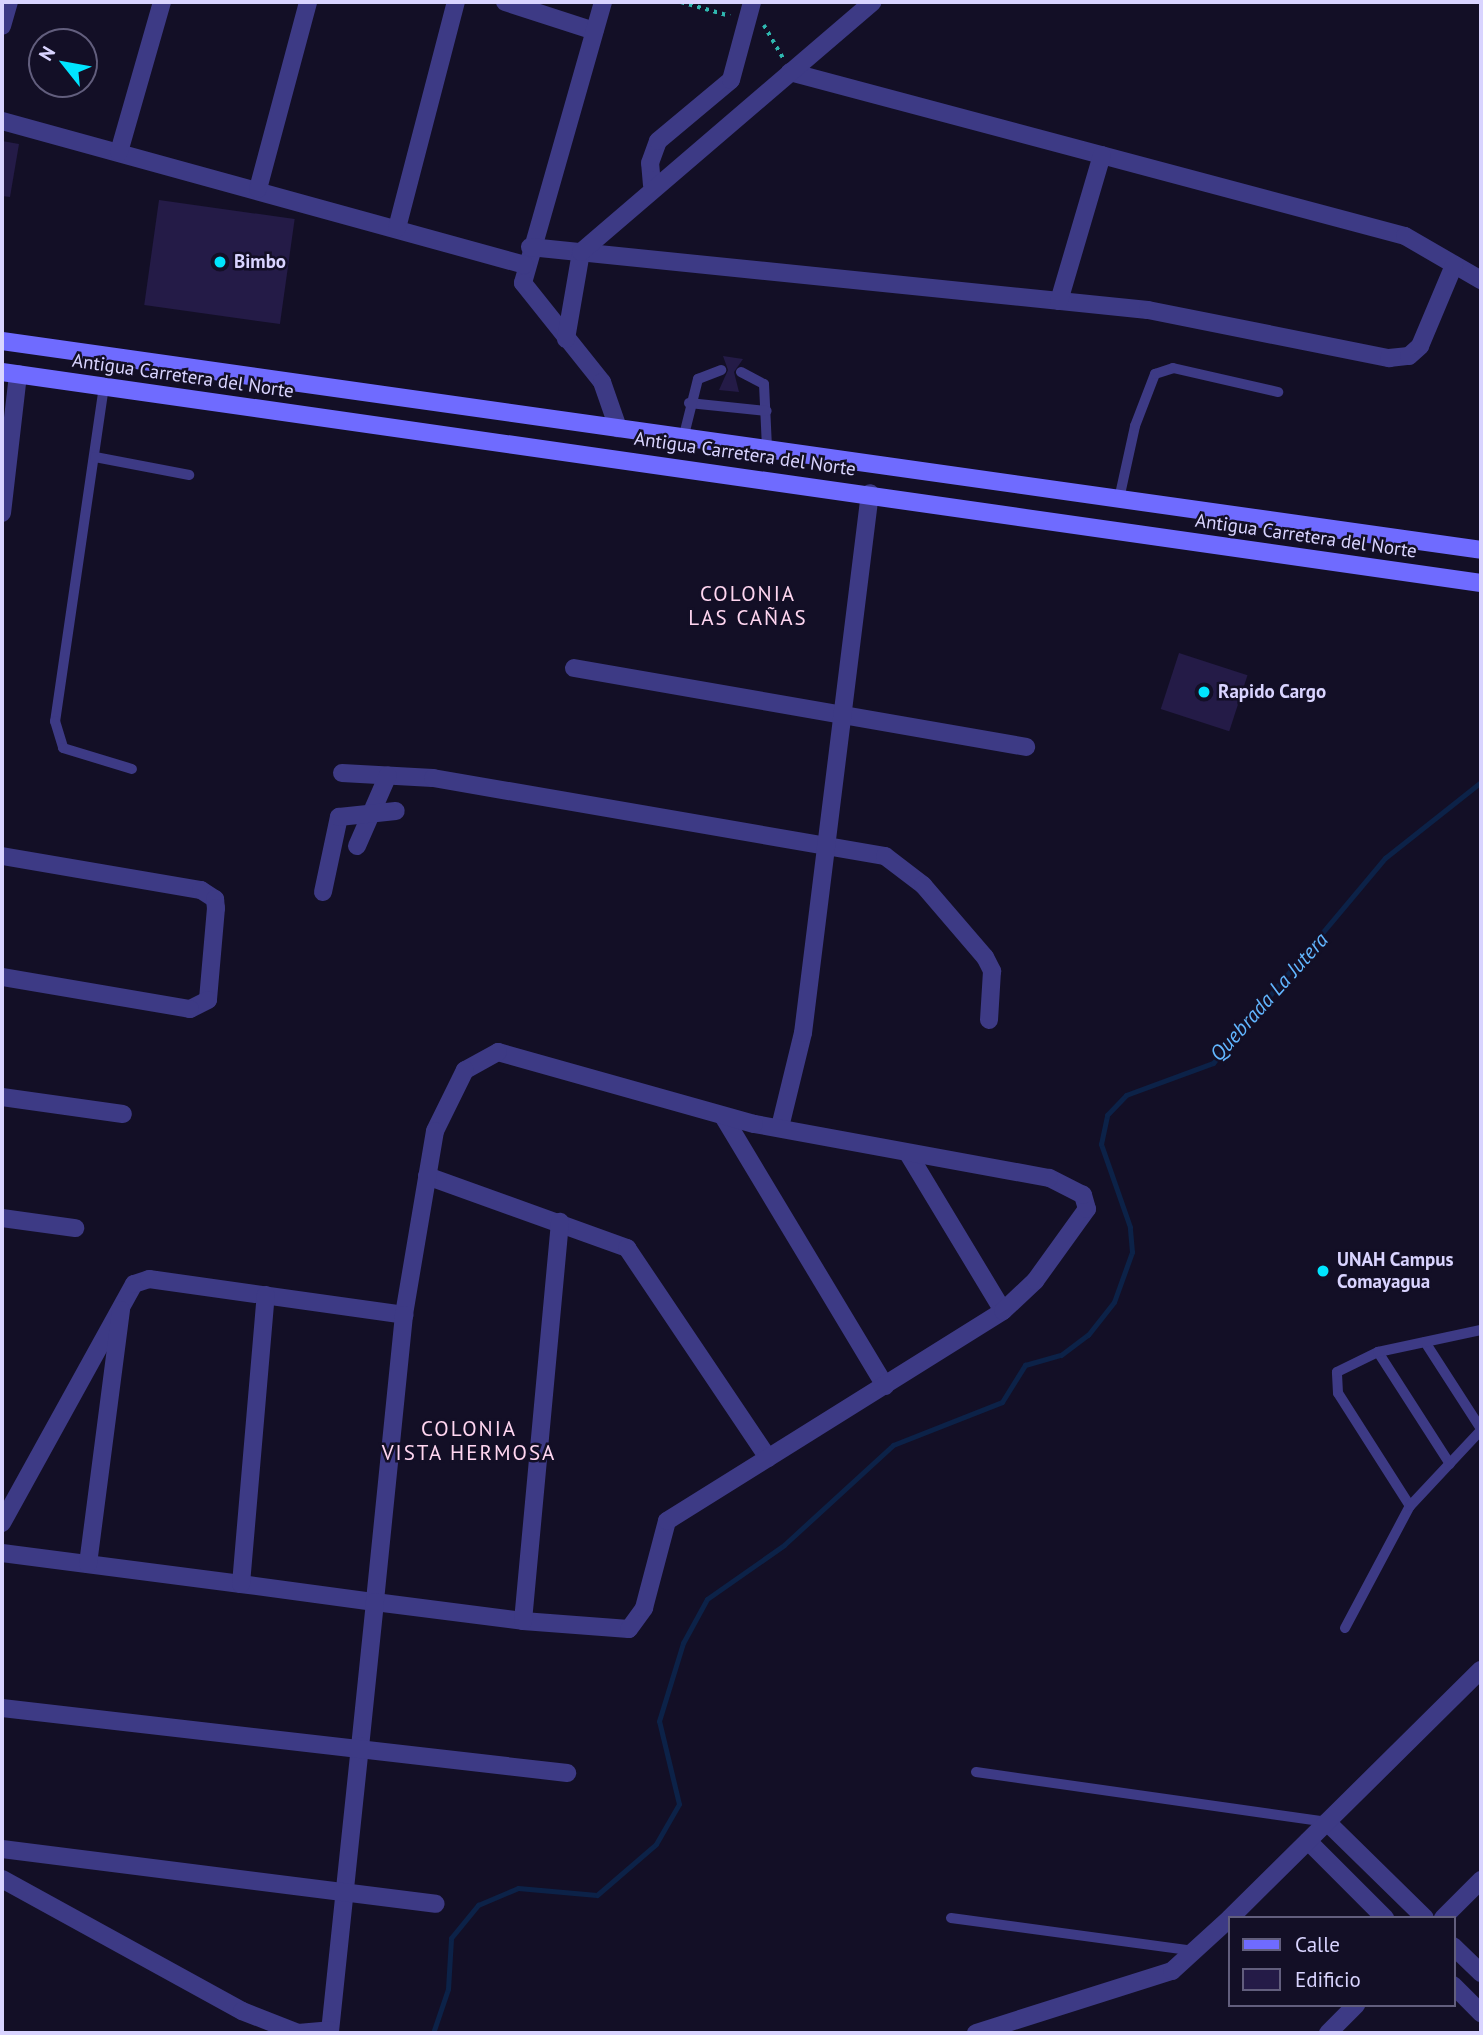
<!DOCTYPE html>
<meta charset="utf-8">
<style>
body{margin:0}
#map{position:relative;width:1483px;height:2035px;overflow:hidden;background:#130f26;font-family:"PT Sans",sans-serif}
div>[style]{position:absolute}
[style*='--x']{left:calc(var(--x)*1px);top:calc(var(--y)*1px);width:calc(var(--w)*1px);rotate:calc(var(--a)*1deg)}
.stream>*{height:5px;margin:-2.5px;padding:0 2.5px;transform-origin:2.5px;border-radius:2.5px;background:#0c2248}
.building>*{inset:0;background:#241b47;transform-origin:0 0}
.path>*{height:3.5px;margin-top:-1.75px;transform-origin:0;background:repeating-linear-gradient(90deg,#2fb8b0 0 3.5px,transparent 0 8.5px)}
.service>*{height:10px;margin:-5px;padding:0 5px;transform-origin:5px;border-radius:5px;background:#3d3a85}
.minor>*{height:18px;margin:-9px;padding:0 9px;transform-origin:9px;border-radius:9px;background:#3d3a85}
.secondary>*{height:18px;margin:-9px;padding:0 9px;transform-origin:9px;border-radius:9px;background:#6f6bff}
.dots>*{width:19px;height:19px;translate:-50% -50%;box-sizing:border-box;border:4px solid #130f26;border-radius:50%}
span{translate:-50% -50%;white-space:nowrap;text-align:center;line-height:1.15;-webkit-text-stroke:5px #130f26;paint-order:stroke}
.poi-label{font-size:19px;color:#d9d4ff;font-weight:700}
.left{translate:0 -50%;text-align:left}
.street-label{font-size:19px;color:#d9d4ff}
.neighbourhood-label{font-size:21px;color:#ffd6f0;letter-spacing:2px}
.water-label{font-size:21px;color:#62b6ff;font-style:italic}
.frame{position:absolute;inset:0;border:4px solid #d9d4ff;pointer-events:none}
.legend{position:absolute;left:1228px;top:1916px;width:228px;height:91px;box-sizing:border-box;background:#130f26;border:2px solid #625e7d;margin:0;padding:9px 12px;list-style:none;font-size:21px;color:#d9d4ff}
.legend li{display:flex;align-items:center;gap:14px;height:35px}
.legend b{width:35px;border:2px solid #625e7d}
.north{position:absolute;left:28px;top:28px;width:70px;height:70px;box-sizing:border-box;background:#130f26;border:2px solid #625e7d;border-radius:50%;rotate:301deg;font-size:19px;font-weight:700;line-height:28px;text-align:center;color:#d9d4ff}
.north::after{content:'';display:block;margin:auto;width:24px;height:32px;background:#00e5ff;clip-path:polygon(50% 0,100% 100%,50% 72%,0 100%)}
</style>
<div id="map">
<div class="stream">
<i style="--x:433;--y:2033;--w:46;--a:-71.2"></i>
<i style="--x:448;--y:1989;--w:51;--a:-86.6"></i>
<i style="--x:451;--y:1938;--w:43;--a:-50.7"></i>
<i style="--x:478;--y:1905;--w:43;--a:-23"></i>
<i style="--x:518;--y:1888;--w:79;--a:5.1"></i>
<i style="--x:597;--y:1895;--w:78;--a:-40.8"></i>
<i style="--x:656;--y:1844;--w:46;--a:-60.1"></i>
<i style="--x:679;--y:1804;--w:85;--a:-103.5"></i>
<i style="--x:659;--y:1721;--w:82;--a:-72.9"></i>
<i style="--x:683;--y:1643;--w:50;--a:-61.4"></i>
<i style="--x:707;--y:1599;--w:94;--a:-35"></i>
<i style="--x:784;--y:1545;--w:148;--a:-42.5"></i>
<i style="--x:893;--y:1445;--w:117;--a:-21.5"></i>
<i style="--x:1002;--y:1402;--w:44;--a:-58.1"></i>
<i style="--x:1025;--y:1365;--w:37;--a:-16"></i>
<i style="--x:1061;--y:1355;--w:34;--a:-37"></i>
<i style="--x:1088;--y:1335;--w:42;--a:-51.8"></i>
<i style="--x:1114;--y:1302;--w:53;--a:-70.2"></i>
<i style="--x:1132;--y:1252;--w:25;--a:-95"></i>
<i style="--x:1130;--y:1227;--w:88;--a:-109.3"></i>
<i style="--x:1101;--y:1144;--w:30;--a:-78"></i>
<i style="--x:1107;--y:1115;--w:28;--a:-46"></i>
<i style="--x:1126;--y:1095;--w:93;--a:-20.2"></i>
<i style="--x:1213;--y:1063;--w:268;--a:-50"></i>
<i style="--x:1385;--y:858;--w:122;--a:-38.4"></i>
</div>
<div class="building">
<i style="clip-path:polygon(2px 141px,19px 144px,10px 197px,2px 196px)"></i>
<i style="left:159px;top:200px;width:137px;height:106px;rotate:8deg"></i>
<i style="clip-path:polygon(723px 356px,743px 359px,734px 372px,739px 392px,719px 390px,728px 370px)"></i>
<i style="left:1179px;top:653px;width:72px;height:59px;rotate:18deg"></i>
</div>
<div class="path">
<i style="--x:681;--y:2;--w:51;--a:15.9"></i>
<i style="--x:764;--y:25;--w:38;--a:60"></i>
</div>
<div class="service">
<i style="--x:741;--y:372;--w:26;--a:28"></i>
<i style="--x:764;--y:384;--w:63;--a:87.3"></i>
<i style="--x:104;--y:386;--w:339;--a:98.3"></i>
<i style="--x:55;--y:721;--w:28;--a:73"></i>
<i style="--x:63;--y:748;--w:72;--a:16.9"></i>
<i style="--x:689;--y:403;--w:78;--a:5.9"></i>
<i style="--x:684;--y:435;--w:58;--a:-76"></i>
<i style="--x:698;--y:379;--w:25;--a:-21"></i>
<i style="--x:95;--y:457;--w:96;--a:10.8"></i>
<i style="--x:1119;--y:499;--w:75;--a:-77.6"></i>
<i style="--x:1135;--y:426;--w:56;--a:-69"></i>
<i style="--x:1155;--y:374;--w:19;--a:-18"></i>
<i style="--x:1173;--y:368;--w:108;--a:12.9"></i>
<i style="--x:1425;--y:1342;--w:103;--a:57.2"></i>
<i style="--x:1378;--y:1352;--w:133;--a:57.3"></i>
<i style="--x:1410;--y:1506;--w:134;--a:-122.5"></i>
<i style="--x:1338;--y:1393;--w:21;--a:-93"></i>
<i style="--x:1337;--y:1372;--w:46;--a:-26"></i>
<i style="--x:1378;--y:1352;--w:105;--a:-12.1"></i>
<i style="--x:1345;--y:1628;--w:138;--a:-62"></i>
<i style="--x:1410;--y:1506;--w:104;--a:-46.9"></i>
<i style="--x:976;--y:1772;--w:355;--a:8.1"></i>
<i style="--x:951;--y:1918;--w:247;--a:7.7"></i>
</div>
<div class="minor">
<i style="--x:505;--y:2;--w:94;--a:18"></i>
<i style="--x:603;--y:2;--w:292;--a:105.9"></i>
<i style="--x:523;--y:283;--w:127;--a:51.4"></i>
<i style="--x:602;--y:382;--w:49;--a:70.8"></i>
<i style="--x:2;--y:26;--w:25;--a:-74"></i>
<i style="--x:790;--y:72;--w:636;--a:14.93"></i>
<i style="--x:1405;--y:236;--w:88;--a:30.1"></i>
<i style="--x:2;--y:121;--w:542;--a:15.39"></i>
<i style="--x:119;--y:152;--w:156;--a:-74"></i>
<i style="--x:652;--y:185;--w:22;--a:-95"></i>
<i style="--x:650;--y:163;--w:23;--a:-70"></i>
<i style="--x:658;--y:141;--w:95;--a:-39.9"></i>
<i style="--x:731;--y:80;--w:81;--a:-74.9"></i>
<i style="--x:258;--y:189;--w:194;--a:-75"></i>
<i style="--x:397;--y:228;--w:234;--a:-75.4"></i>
<i style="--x:530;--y:247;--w:621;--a:5.82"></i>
<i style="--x:1148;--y:310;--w:246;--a:11.3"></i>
<i style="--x:1389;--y:358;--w:20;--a:-6"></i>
<i style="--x:1409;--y:356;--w:15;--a:-42"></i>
<i style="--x:1420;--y:346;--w:88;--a:-67.2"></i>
<i style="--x:1059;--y:301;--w:152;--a:-73.6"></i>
<i style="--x:566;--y:339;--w:88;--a:-80.2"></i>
<i style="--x:581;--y:252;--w:384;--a:-40.6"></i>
<i style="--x:2;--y:513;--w:140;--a:-83.4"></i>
<i style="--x:574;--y:668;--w:459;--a:9.9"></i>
<i style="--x:342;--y:773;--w:91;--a:3.1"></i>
<i style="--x:433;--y:778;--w:459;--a:9.8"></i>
<i style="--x:885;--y:856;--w:48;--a:37.3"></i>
<i style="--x:923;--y:885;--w:95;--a:49.3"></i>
<i style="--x:985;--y:957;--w:16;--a:63"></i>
<i style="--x:992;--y:971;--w:49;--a:93.5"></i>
<i style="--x:357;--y:846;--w:77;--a:-66.4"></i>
<i style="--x:2;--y:856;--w:202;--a:9.7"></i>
<i style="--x:201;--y:890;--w:17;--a:33"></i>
<i style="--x:215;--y:899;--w:9;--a:84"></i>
<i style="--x:216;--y:908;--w:92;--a:95"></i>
<i style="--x:208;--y:1000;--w:20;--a:153"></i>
<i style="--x:190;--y:1009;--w:191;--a:-170.3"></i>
<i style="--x:323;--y:892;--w:77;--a:-78"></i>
<i style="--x:339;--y:817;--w:57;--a:-6"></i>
<i style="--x:2;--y:1097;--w:122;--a:8"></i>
<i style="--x:723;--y:1116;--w:315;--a:59"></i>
<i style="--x:780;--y:1127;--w:97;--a:-76.3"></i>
<i style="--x:803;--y:1033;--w:544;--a:-82.93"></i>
<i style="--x:909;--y:1155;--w:182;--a:58.9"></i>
<i style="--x:427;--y:1176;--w:213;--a:19.8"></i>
<i style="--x:627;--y:1248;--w:253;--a:56.1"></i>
<i style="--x:2;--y:1218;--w:74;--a:7.8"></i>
<i style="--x:2;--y:1523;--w:273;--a:-61.1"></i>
<i style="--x:134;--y:1284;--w:16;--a:-18"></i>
<i style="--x:149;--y:1279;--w:258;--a:8"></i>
<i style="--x:2;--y:1553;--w:241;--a:7.4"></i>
<i style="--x:241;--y:1584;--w:135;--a:7.7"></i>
<i style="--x:375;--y:1602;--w:149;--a:7.3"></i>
<i style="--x:523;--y:1621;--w:106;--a:4.3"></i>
<i style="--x:629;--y:1629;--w:26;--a:-54"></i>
<i style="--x:644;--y:1608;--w:90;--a:-75.2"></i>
<i style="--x:667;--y:1521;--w:396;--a:-32"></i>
<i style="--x:1003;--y:1311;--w:44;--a:-43.2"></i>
<i style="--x:1035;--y:1281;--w:89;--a:-54.2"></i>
<i style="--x:1087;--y:1209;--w:15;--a:-106"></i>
<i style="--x:1083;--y:1195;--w:38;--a:-153"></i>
<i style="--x:1049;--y:1178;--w:300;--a:-169.6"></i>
<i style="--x:754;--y:1124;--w:266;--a:-164.3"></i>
<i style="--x:498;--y:1052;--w:38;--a:151"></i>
<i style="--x:465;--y:1070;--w:68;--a:116.2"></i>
<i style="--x:435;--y:1131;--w:187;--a:99.6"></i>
<i style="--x:404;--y:1315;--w:288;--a:95.8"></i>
<i style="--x:375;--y:1602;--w:145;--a:95.9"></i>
<i style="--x:360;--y:1746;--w:289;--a:96"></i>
<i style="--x:88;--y:1564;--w:256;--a:-82.6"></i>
<i style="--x:241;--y:1584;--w:290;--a:-85.1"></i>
<i style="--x:523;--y:1621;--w:401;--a:-84.7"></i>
<i style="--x:2;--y:1708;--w:569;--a:6.56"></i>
<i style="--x:1327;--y:1822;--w:137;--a:44.4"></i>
<i style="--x:1308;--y:1841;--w:109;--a:45"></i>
<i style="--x:2;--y:1849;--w:437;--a:7.2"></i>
<i style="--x:2;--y:1879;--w:274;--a:28.8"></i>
<i style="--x:242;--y:2011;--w:60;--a:21.4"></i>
<i style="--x:298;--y:2033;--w:32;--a:-5"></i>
<i style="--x:1230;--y:1918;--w:353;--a:-44.7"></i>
<i style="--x:1443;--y:1918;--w:54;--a:-45"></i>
<i style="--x:1453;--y:1946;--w:39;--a:44"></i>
<i style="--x:1453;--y:1985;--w:40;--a:45"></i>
<i style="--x:976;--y:2033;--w:206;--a:-17.6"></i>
<i style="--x:1172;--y:1971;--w:77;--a:-42.4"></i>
<i style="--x:1328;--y:2033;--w:40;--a:-45"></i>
</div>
<div class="secondary">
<i style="--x:2;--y:341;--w:1494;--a:8.04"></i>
<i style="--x:2;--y:372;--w:1494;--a:8.12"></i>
</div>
<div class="dots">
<i style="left:220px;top:262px;background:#00e5ff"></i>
<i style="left:1204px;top:692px;background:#00e5ff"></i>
<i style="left:1323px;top:1271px;background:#00e5ff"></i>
</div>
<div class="poi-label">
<span class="left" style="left:234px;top:262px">Bimbo</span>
<span class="left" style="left:1218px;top:692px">Rapido Cargo</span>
<span class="left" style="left:1337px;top:1271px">UNAH Campus<br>Comayagua</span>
</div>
<div class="street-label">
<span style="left:183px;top:376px;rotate:8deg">Antigua Carretera del Norte</span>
<span style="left:745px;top:454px;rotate:8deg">Antigua Carretera del Norte</span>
<span style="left:1306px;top:536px;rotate:8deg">Antigua Carretera del Norte</span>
</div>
<div class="neighbourhood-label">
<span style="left:748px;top:606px">COLONIA<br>LAS CAÑAS</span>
<span style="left:469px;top:1441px">COLONIA<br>VISTA HERMOSA</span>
</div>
<div class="water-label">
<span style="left:1269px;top:997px;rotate:-48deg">Quebrada La Jutera</span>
</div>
<div class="frame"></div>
<ul class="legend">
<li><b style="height:9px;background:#6f6bff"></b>Calle</li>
<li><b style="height:19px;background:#241b47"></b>Edificio</li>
</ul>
<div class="north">N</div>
</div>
